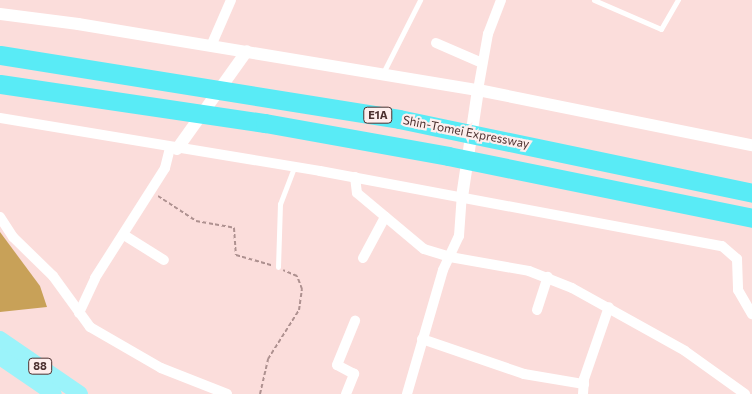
<!DOCTYPE html>
<style>
body{margin:0}
#map{position:relative;width:752px;height:394px;overflow:hidden;background:#fbdddb;font-family:Commissioner,sans-serif}
div>[style]{position:absolute}
[style*='--x']{left:calc(var(--x)*1px);top:calc(var(--y)*1px);width:calc(var(--w)*1px);rotate:calc(var(--a)*1deg)}
.forest>*{inset:0;background:#c8a158}
.path>*{height:2px;margin-top:-1px;transform-origin:0;background:repeating-linear-gradient(90deg,#ae9190 0 4px,transparent 0 6.5px)}
.service>*{height:5px;margin:-2.5px;padding:0 2.5px;transform-origin:2.5px;border-radius:2.5px;background:#fff}
.minor>*{height:10px;margin:-5px;padding:0 5px;transform-origin:5px;border-radius:5px;background:#fff}
.tertiary>*{height:12px;margin:-6px;padding:0 6px;transform-origin:6px;border-radius:6px;background:#fff}
.primary>*{height:16px;margin:-8px;padding:0 8px;transform-origin:8px;border-radius:8px;background:#9bf3fa}
.motorway>*{height:19px;margin:-9.5px;padding:0 9.5px;transform-origin:9.5px;border-radius:9.5px;background:#59ebf6}
span{translate:-50% -50%;white-space:nowrap;text-align:center;line-height:1.15;-webkit-text-stroke:4.5px #feeeed;paint-order:stroke}
.shield-label span{padding:1px 4px;background:#feeeed;border:1px solid;border-radius:4px;-webkit-text-stroke-width:0}
.shield-label{font-size:11px;color:#4c302f;font-weight:700}
.street-label{font-size:12px;color:#4c302f}
</style>
<div id="map">
<div class="forest">
<i style="clip-path:polygon(0 232px,40px 286px,47px 307px,0 312px)"></i>
</div>
<div class="path">
<i style="--x:158;--y:196;--w:45;--a:33.3"></i>
<i style="--x:196;--y:221;--w:39;--a:10"></i>
<i style="--x:234;--y:228;--w:27;--a:86"></i>
<i style="--x:236;--y:255;--w:37;--a:16"></i>
<i style="--x:260;--y:394;--w:36;--a:-77"></i>
<i style="--x:268;--y:359;--w:58;--a:-57.7"></i>
<i style="--x:299;--y:310;--w:21;--a:-82"></i>
<i style="--x:302;--y:289;--w:14;--a:-111"></i>
<i style="--x:297;--y:276;--w:15;--a:-157"></i>
</div>
<div class="service">
<i style="--x:594;--y:0;--w:73;--a:23.4"></i>
<i style="--x:661;--y:29;--w:34;--a:-60"></i>
<i style="--x:383;--y:73;--w:82;--a:-63.1"></i>
<i style="--x:278;--y:267;--w:63;--a:-88.2"></i>
<i style="--x:280;--y:204;--w:40;--a:-69"></i>
</div>
<div class="minor">
<i style="--x:436;--y:43;--w:50;--a:23.5"></i>
<i style="--x:211;--y:46;--w:50;--a:-66.5"></i>
<i style="--x:478;--y:90;--w:57;--a:-79.9"></i>
<i style="--x:488;--y:34;--w:36;--a:-69"></i>
<i style="--x:0;--y:118;--w:324;--a:9.4"></i>
<i style="--x:320;--y:171;--w:409;--a:10.6"></i>
<i style="--x:722;--y:246;--w:20;--a:41"></i>
<i style="--x:737;--y:259;--w:31;--a:88"></i>
<i style="--x:738;--y:290;--w:28;--a:60"></i>
<i style="--x:355;--y:177;--w:16;--a:83"></i>
<i style="--x:357;--y:193;--w:87;--a:39.9"></i>
<i style="--x:424;--y:249;--w:27;--a:17"></i>
<i style="--x:450;--y:257;--w:80;--a:10"></i>
<i style="--x:529;--y:271;--w:46;--a:21.6"></i>
<i style="--x:572;--y:288;--w:129;--a:29.1"></i>
<i style="--x:685;--y:351;--w:74;--a:35.6"></i>
<i style="--x:0;--y:217;--w:24;--a:57"></i>
<i style="--x:13;--y:237;--w:56;--a:44.3"></i>
<i style="--x:53;--y:276;--w:63;--a:54"></i>
<i style="--x:90;--y:327;--w:82;--a:30"></i>
<i style="--x:161;--y:368;--w:71;--a:21.5"></i>
<i style="--x:124;--y:235;--w:47;--a:32"></i>
<i style="--x:363;--y:258;--w:47;--a:-61.8"></i>
<i style="--x:537;--y:310;--w:35;--a:-72"></i>
<i style="--x:79;--y:313;--w:38;--a:-65"></i>
<i style="--x:95;--y:278;--w:130;--a:-57.5"></i>
<i style="--x:165;--y:168;--w:21;--a:-76"></i>
<i style="--x:422;--y:339;--w:108;--a:18.9"></i>
<i style="--x:524;--y:374;--w:61;--a:9.5"></i>
<i style="--x:346;--y:394;--w:22;--a:-68"></i>
<i style="--x:354;--y:374;--w:19;--a:-152"></i>
<i style="--x:337;--y:365;--w:48;--a:-67.8"></i>
<i style="--x:407;--y:394;--w:129;--a:-73.8"></i>
<i style="--x:443;--y:270;--w:38;--a:-65"></i>
<i style="--x:459;--y:236;--w:39;--a:-86"></i>
<i style="--x:583;--y:394;--w:15;--a:-86"></i>
<i style="--x:584;--y:379;--w:76;--a:-70.9"></i>
</div>
<div class="tertiary">
<i style="--x:0;--y:14;--w:79;--a:7.3"></i>
<i style="--x:78;--y:24;--w:405;--a:9.4"></i>
<i style="--x:478;--y:90;--w:279;--a:11.4"></i>
<i style="--x:177;--y:149;--w:120;--a:-54.5"></i>
<i style="--x:462;--y:197;--w:108;--a:-81.5"></i>
</div>
<div class="primary">
<i style="--x:0;--y:339;--w:97;--a:34.5"></i>
<i style="--x:0;--y:357;--w:65;--a:34.4"></i>
</div>
<div class="motorway">
<i style="--x:0;--y:55;--w:404;--a:9.1"></i>
<i style="--x:399;--y:119;--w:361;--a:11.8"></i>
<i style="--x:0;--y:84;--w:268;--a:8.4"></i>
<i style="--x:265;--y:123;--w:186;--a:10.2"></i>
<i style="--x:448;--y:156;--w:310;--a:11.5"></i>
</div>
<div class="shield-label">
<span style="left:378px;top:115px">E1A</span>
<span style="left:40px;top:366px">88</span>
</div>
<div class="street-label">
<span style="left:466px;top:132px;rotate:11deg">Shin-Tomei Expressway</span>
</div>
</div>
